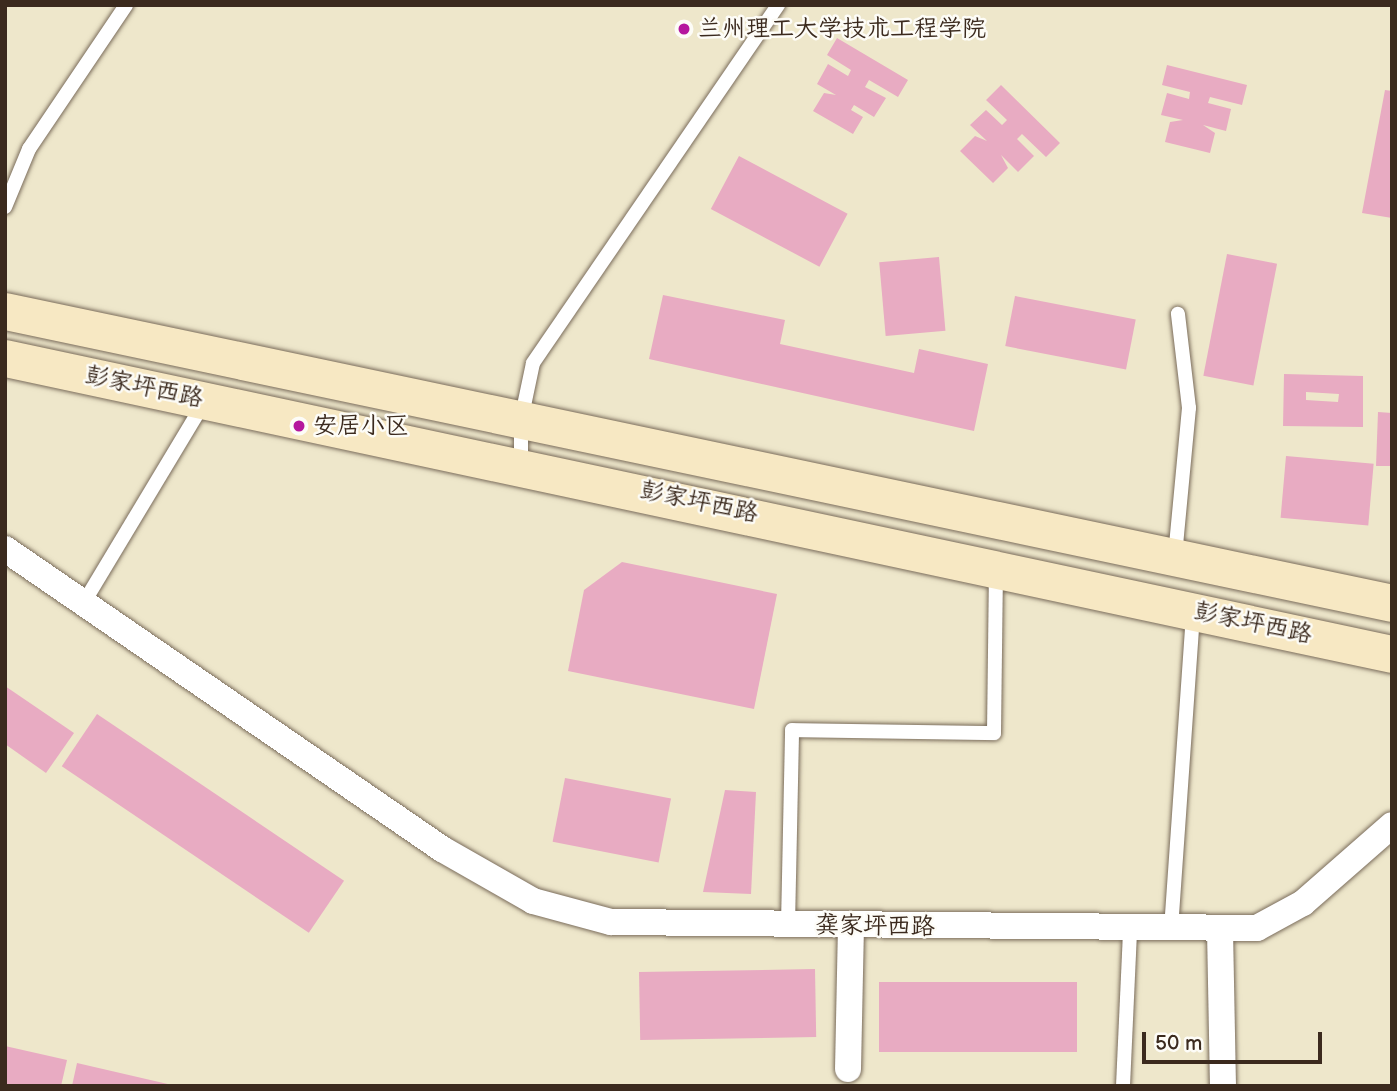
<!DOCTYPE html>
<meta charset="utf-8">
<style>
body{margin:0}
#map{position:relative;width:1397px;height:1091px;overflow:hidden;background:#eee7cb;font-family:"Balsamiq Sans","LXGW WenKai TC",sans-serif}
div>[style]{position:absolute}
[style*='--x']{left:calc(var(--x)*1px);top:calc(var(--y)*1px);width:calc(var(--w)*1px);rotate:calc(var(--a)*1deg)}
.building>*{inset:0;background:#e8abc2;transform-origin:0 0}
.roads{filter:drop-shadow(0 0 2px #7a6c5b) drop-shadow(0 0 2px #7a6c5b)}
.lane>*{height:14px;margin:-7px;padding:0 7px;transform-origin:7px;border-radius:7px;background:#fff}
.street>*{height:26px;margin:-13px;padding:0 13px;transform-origin:13px;border-radius:13px;background:#fff}
.secondary>*{height:37px;margin:-18.5px;padding:0 18.5px;transform-origin:18.5px;border-radius:18.5px;background:#f7e8c3}
.dots>*{width:19px;height:19px;translate:-50% -50%;box-sizing:border-box;border:4px solid #fdfcf7;border-radius:50%}
span{translate:-50% -50%;white-space:nowrap;text-align:center;line-height:1.15;-webkit-text-stroke:5px #fdfcf7;paint-order:stroke}
.poi-label{font-size:24px;color:#3b2a1e}
.left{translate:0 -50%;text-align:left}
.street-label{font-size:24px;color:#3b2a1e}
.frame{position:absolute;inset:0;border:7px solid #3b2a1e;pointer-events:none}
.scale{position:absolute;left:1142px;top:1032px;width:180px;height:32px;box-sizing:border-box;border:4px solid #3b2a1e;border-top:0;padding-left:9px;font-size:21px;line-height:24px;white-space:nowrap;color:#3b2a1e;-webkit-text-stroke:5px #fdfcf7;paint-order:stroke}
</style>
<div id="map">
<div class="building">
<i style="clip-path:polygon(837px 38px,908px 80px,898px 97px,869px 80px,865px 87px,886px 98px,874px 117px,854px 105px,851px 110px,863px 117px,853px 134px,813px 111px,824px 93px,836px 95px,817px 84px,828px 64px,848px 76px,851px 70px,827px 55px)"></i>
<i style="clip-path:polygon(1167px 65px,1247px 85px,1242px 105px,1210px 97px,1208px 103px,1231px 109px,1226px 131px,1203px 125px,1215px 133px,1210px 153px,1165px 142px,1170px 122px,1183px 120px,1161px 115px,1167px 93px,1189px 99px,1190px 92px,1162px 85px)"></i>
<i style="clip-path:polygon(1001px 85px,1060px 143px,1046px 157px,1022px 134px,1017px 139px,1034px 156px,1018px 172px,1001px 155px,1008px 168px,993px 183px,960px 151px,975px 136px,987px 141px,970px 125px,986px 110px,1002px 125px,1007px 120px,986px 100px)"></i>
<i style="clip-path:polygon(1385px 90px,1392px 91px,1392px 218px,1362px 213px)"></i>
<i style="left:739px;top:156px;width:123px;height:60px;rotate:28deg"></i>
<i style="left:1227px;top:254px;width:51px;height:124px;rotate:11deg"></i>
<i style="left:939px;top:257px;width:74px;height:60px;rotate:85deg"></i>
<i style="clip-path:polygon(663px 295px,785px 320px,780px 344px,914px 373px,919px 349px,988px 364px,974px 431px,649px 359px)"></i>
<i style="left:1015px;top:296px;width:123px;height:51px;rotate:11deg"></i>
<i style="clip-path:polygon(evenodd,1284px 374px,1363px 376px,1363px 427px,1283px 426px,1284px 374px,1306px 392px,1339px 394px,1338px 402px,1306px 400px,1306px 392px)"></i>
<i style="clip-path:polygon(1378px 412px,1392px 413px,1392px 466px,1376px 466px)"></i>
<i style="left:1286px;top:456px;width:88px;height:62px;rotate:5deg"></i>
<i style="clip-path:polygon(622px 562px,777px 594px,754px 709px,568px 671px,584px 590px)"></i>
<i style="clip-path:polygon(5px 686px,74px 733px,46px 773px,5px 744px)"></i>
<i style="left:97px;top:714px;width:298px;height:63px;rotate:34deg"></i>
<i style="left:565px;top:778px;width:108px;height:65px;rotate:11deg"></i>
<i style="clip-path:polygon(725px 790px,756px 792px,751px 894px,703px 892px)"></i>
<i style="left:815px;top:969px;width:68px;height:176px;rotate:89deg"></i>
<i style="left:879px;top:982px;width:198px;height:70px"></i>
<i style="clip-path:polygon(5px 1046px,67px 1060px,61px 1086px,5px 1086px)"></i>
<i style="clip-path:polygon(77px 1063px,172px 1085px,172px 1086px,72px 1086px)"></i>
</div>
<div class="roads">
<div class="lane">
<i style="--x:5;--y:207;--w:63;--a:-67.5"></i>
<i style="--x:29;--y:149;--w:174;--a:-56"></i>
<i style="--x:521;--y:466;--w:46;--a:-90"></i>
<i style="--x:521;--y:420;--w:58;--a:-78.1"></i>
<i style="--x:533;--y:363;--w:434;--a:-55.6"></i>
<i style="--x:1175;--y:556;--w:149;--a:-84.6"></i>
<i style="--x:1189;--y:408;--w:95;--a:-96.7"></i>
<i style="--x:83;--y:604;--w:237;--a:-59"></i>
<i style="--x:788;--y:925;--w:195;--a:-88.8"></i>
<i style="--x:792;--y:730;--w:202;--a:0.9"></i>
<i style="--x:994;--y:733;--w:162;--a:-89.3"></i>
<i style="--x:1171;--y:929;--w:317;--a:-86"></i>
<i style="--x:1123;--y:1086;--w:157;--a:-87.4"></i>
</div>
<div class="street">
<i style="--x:5;--y:549;--w:530;--a:34.47"></i>
<i style="--x:442;--y:849;--w:105;--a:29.7"></i>
<i style="--x:533;--y:901;--w:81;--a:15.1"></i>
<i style="--x:611;--y:922;--w:646;--a:0.53"></i>
<i style="--x:1257;--y:928;--w:52;--a:-28.5"></i>
<i style="--x:1303;--y:903;--w:118;--a:-41.2"></i>
<i style="--x:1220;--y:930;--w:156;--a:88.9"></i>
<i style="--x:848;--y:1069;--w:143;--a:-88.8"></i>
</div>
<div class="secondary">
<i style="--x:5;--y:311;--w:1417;--a:11.89"></i>
<i style="--x:5;--y:358;--w:1418;--a:12.05"></i>
</div>
</div>
<div class="dots">
<i style="left:684px;top:29px;background:#b5179e"></i>
<i style="left:299px;top:426px;background:#b5179e"></i>
</div>
<div class="poi-label">
<span class="left" style="left:698px;top:29px">兰州理工大学技术工程学院</span>
<span class="left" style="left:313px;top:426px">安居小区</span>
</div>
<div class="street-label">
<span style="left:144px;top:387px;rotate:12deg">彭家坪西路</span>
<span style="left:699px;top:502px;rotate:12deg">彭家坪西路</span>
<span style="left:1253px;top:623px;rotate:12deg">彭家坪西路</span>
<span style="left:875px;top:926px;rotate:1deg">龚家坪西路</span>
</div>
<div class="frame"></div>
<div class="scale">50 m</div>
</div>
